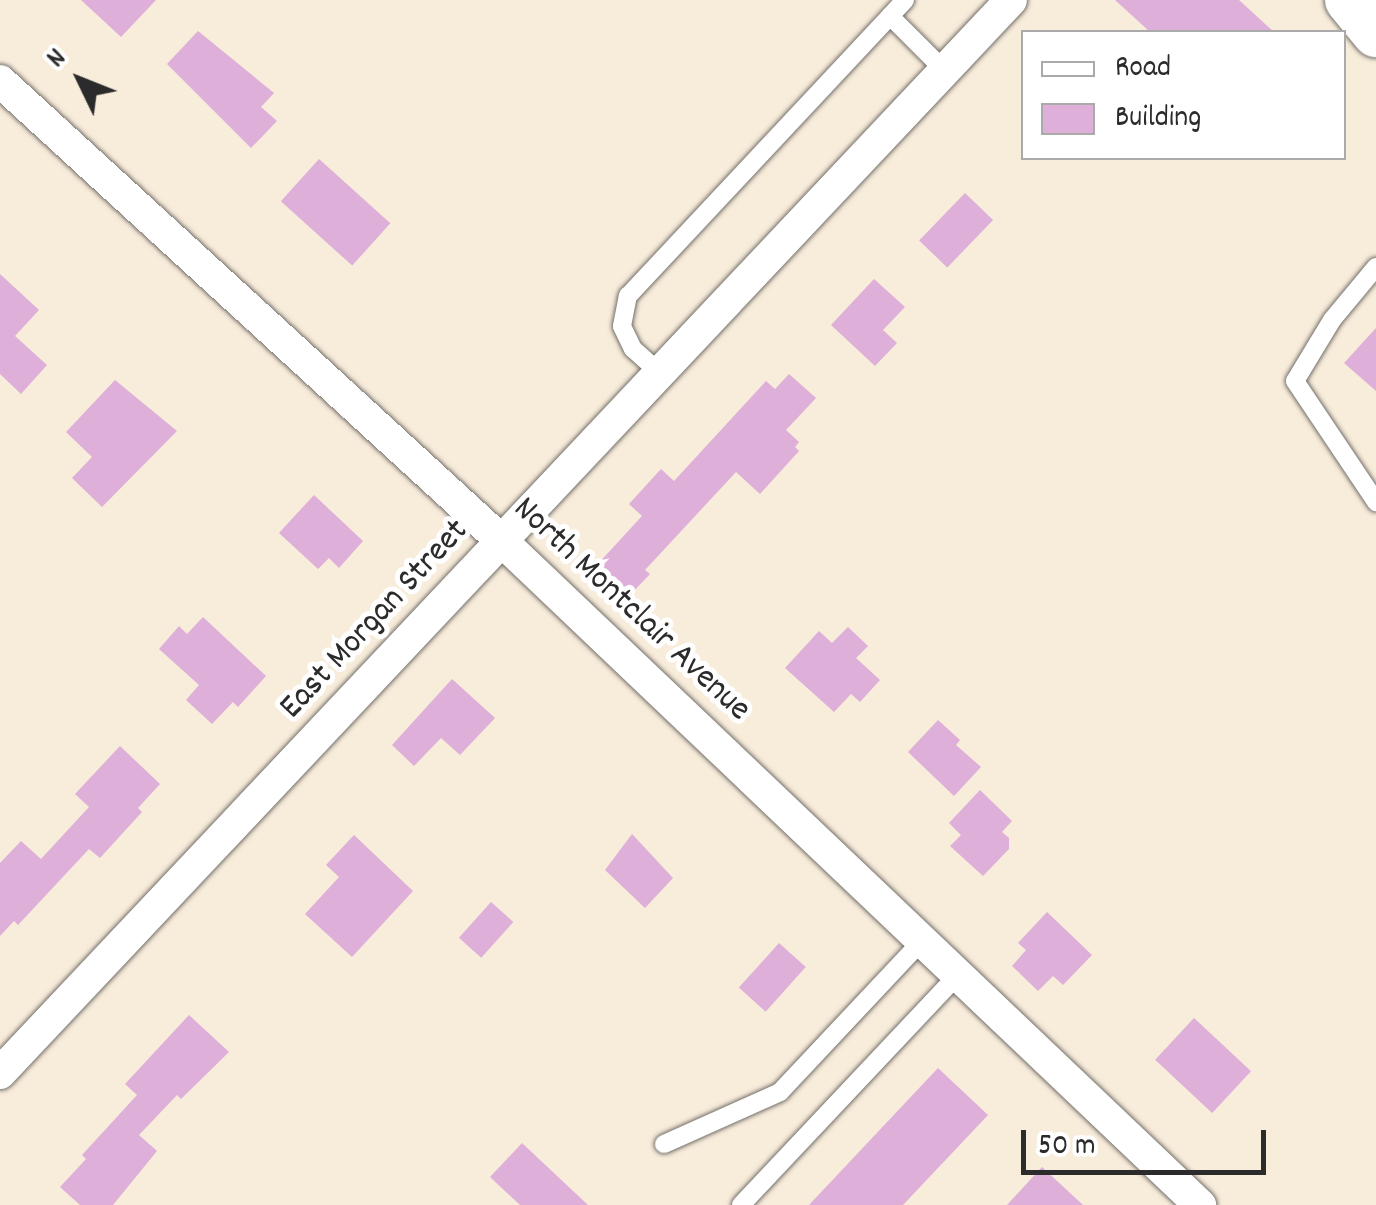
<!DOCTYPE html>
<style>
body{margin:0}
#map{position:relative;width:1376px;height:1205px;overflow:hidden;background:#f8ecdb;font-family:Dekko,sans-serif}
div>[style]{position:absolute}
[style*='--x']{left:calc(var(--x)*1px);top:calc(var(--y)*1px);width:calc(var(--w)*1px);rotate:calc(var(--a)*1deg)}
.building>*{inset:0;background:#ddafd9;transform-origin:0 0}
.roads{filter:drop-shadow(0 0 2px #736f69) drop-shadow(0 0 2px #736f69)}
.lane>*{height:18px;margin:-9px;padding:0 9px;transform-origin:9px;border-radius:9px;background:#fff}
.street>*{height:32px;margin:-16px;padding:0 16px;transform-origin:16px;border-radius:16px;background:#fff}
.secondary>*{height:48px;margin:-24px;padding:0 24px;transform-origin:24px;border-radius:24px;background:#fff}
span{translate:-50% -50%;white-space:nowrap;text-align:center;line-height:1.15;-webkit-text-stroke:10px #fff;paint-order:stroke}
.street-label{font-size:35px;color:#2b2b2b}
.legend{position:absolute;left:1021px;top:30px;width:325px;height:130px;box-sizing:border-box;background:#fff;border:2px solid #aaa;margin:0;padding:12px 18px;list-style:none;font-size:30px;color:#2b2b2b}
.legend li{display:flex;align-items:center;gap:20px;height:50px}
.legend b{width:50px;border:2px solid #aaa}
.north{position:absolute;left:30px;top:30px;width:100px;height:100px;-webkit-text-stroke:8px #fff;paint-order:stroke;rotate:313deg;font-size:28px;font-weight:700;line-height:40px;text-align:center;color:#2b2b2b}
.north::after{content:'';display:block;margin:auto;width:35px;height:45px;background:#2b2b2b;clip-path:polygon(50% 0,100% 100%,50% 72%,0 100%)}
.scale{position:absolute;left:1021px;top:1130px;width:245px;height:45px;box-sizing:border-box;border:5px solid #2b2b2b;border-top:0;padding-left:12px;font-size:30px;line-height:35px;white-space:nowrap;color:#2b2b2b;-webkit-text-stroke:8px #fff;paint-order:stroke}
</style>
<div id="map">
<div class="building">
<i style="clip-path:polygon(81px 0,156px 0,121px 37px)"></i>
<i style="clip-path:polygon(1115px 0,1239px 0,1274px 32px,1150px 32px)"></i>
<i style="clip-path:polygon(198px 31px,274px 93px,261px 107px,277px 121px,251px 148px,167px 64px)"></i>
<i style="left:319px;top:159px;width:96px;height:57px;rotate:42deg"></i>
<i style="left:965px;top:193px;width:39px;height:66px;rotate:44deg"></i>
<i style="clip-path:polygon(0 274px,39px 310px,15px 336px,47px 365px,21px 394px,0 374px)"></i>
<i style="clip-path:polygon(874px 279px,905px 307px,883px 330px,897px 343px,875px 366px,831px 325px)"></i>
<i style="clip-path:polygon(1376px 328px,1376px 391px,1344px 363px)"></i>
<i style="clip-path:polygon(789px 374px,816px 398px,786px 430px,799px 442px,795px 447px,799px 451px,760px 494px,736px 472px,645px 570px,650px 574px,629px 596px,596px 566px,642px 516px,629px 504px,661px 469px,674px 481px,766px 381px,775px 389px)"></i>
<i style="clip-path:polygon(115px 380px,177px 431px,102px 507px,72px 478px,92px 457px,66px 432px)"></i>
<i style="clip-path:polygon(314px 495px,363px 541px,339px 568px,329px 558px,318px 569px,279px 533px)"></i>
<i style="clip-path:polygon(203px 617px,266px 676px,238px 707px,233px 702px,212px 724px,186px 700px,199px 685px,159px 649px,179px 626px,187px 634px)"></i>
<i style="clip-path:polygon(848px 627px,868px 646px,856px 658px,880px 680px,860px 702px,851px 694px,834px 712px,785px 668px,819px 631px,832px 643px)"></i>
<i style="clip-path:polygon(452px 679px,495px 718px,460px 755px,441px 738px,414px 766px,392px 745px)"></i>
<i style="clip-path:polygon(938px 720px,960px 740px,956px 745px,981px 767px,954px 796px,908px 752px)"></i>
<i style="clip-path:polygon(120px 746px,160px 784px,138px 808px,142px 812px,100px 858px,89px 849px,18px 925px,14px 921px,0 936px,0 863px,21px 841px,41px 859px,89px 807px,75px 794px)"></i>
<i style="clip-path:polygon(980px 790px,1012px 821px,1002px 832px,1009px 838px,1009px 849px,983px 876px,950px 846px,961px 835px,949px 823px)"></i>
<i style="clip-path:polygon(632px 834px,673px 878px,645px 908px,605px 870px)"></i>
<i style="clip-path:polygon(354px 835px,413px 891px,352px 957px,305px 914px,339px 877px,326px 865px)"></i>
<i style="left:491px;top:902px;width:30px;height:48px;rotate:42deg"></i>
<i style="clip-path:polygon(1047px 912px,1092px 955px,1063px 985px,1053px 976px,1038px 991px,1012px 966px,1026px 950px,1018px 943px)"></i>
<i style="left:779px;top:943px;width:36px;height:60px;rotate:42deg"></i>
<i style="clip-path:polygon(189px 1015px,229px 1052px,181px 1099px,177px 1095px,139px 1135px,157px 1151px,113px 1205px,80px 1205px,60px 1187px,86px 1159px,82px 1155px,137px 1095px,125px 1084px)"></i>
<i style="left:1194px;top:1018px;width:78px;height:57px;rotate:43deg"></i>
<i style="clip-path:polygon(938px 1068px,988px 1115px,903px 1205px,809px 1205px)"></i>
<i style="clip-path:polygon(522px 1143px,588px 1205px,520px 1205px,490px 1177px)"></i>
<i style="clip-path:polygon(1042px 1167px,1083px 1205px,1007px 1205px)"></i>
</div>
<div class="roads">
<div class="lane">
<i style="--x:905;--y:0;--w:22;--a:133"></i>
<i style="--x:890;--y:16;--w:78;--a:45"></i>
<i style="--x:1376;--y:267;--w:69;--a:129.7"></i>
<i style="--x:1332;--y:320;--w:71;--a:121.2"></i>
<i style="--x:1295;--y:381;--w:146;--a:56.2"></i>
<i style="--x:661;--y:374;--w:38;--a:-138"></i>
<i style="--x:633;--y:349;--w:25;--a:-116"></i>
<i style="--x:622;--y:326;--w:31;--a:-79"></i>
<i style="--x:628;--y:296;--w:383;--a:-46.9"></i>
<i style="--x:664;--y:1144;--w:127;--a:-24.1"></i>
<i style="--x:780;--y:1092;--w:207;--a:-46.8"></i>
<i style="--x:741;--y:1205;--w:316;--a:-46.7"></i>
</div>
<div class="street">
<i style="--x:0;--y:81;--w:684;--a:42.51"></i>
<i style="--x:504;--y:543;--w:961;--a:43.57"></i>
<i style="--x:0;--y:1073;--w:1474;--a:-46.7"></i>
</div>
<div class="secondary">
<i style="--x:1349;--y:0;--w:43;--a:50.7"></i>
</div>
</div>
<div class="street-label">
<span style="left:631px;top:610px;rotate:43deg">North Montclair Avenue</span>
<span style="left:375px;top:620px;rotate:-47deg">East Morgan Street</span>
</div>
<ul class="legend">
<li><b style="height:12px;background:#fff"></b>Road</li>
<li><b style="height:28px;background:#ddafd9"></b>Building</li>
</ul>
<div class="north">N</div>
<div class="scale">50 m</div>
</div>
